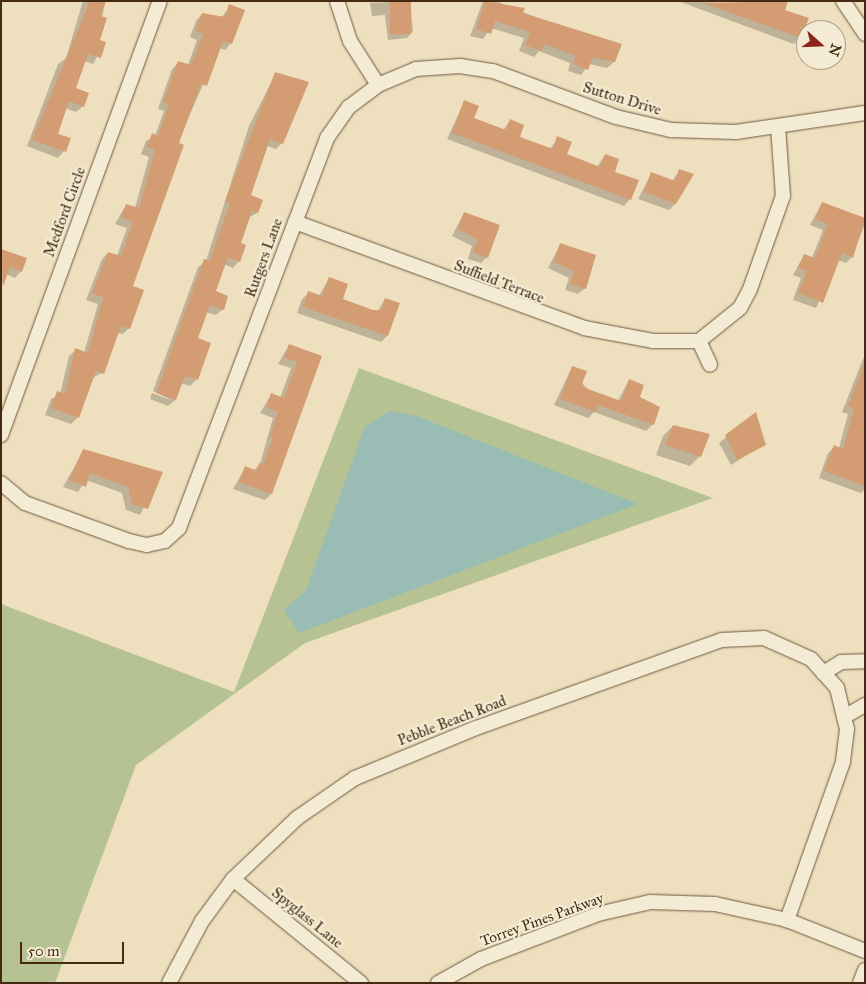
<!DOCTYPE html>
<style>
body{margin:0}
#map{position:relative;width:866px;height:984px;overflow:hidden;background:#eee0be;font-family:"IM FELL Great Primer",serif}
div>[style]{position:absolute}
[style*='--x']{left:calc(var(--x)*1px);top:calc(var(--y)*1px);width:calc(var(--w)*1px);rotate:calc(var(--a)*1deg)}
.green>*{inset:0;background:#b7c293}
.water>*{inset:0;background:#99bdb4}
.shadow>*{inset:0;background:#0003}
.building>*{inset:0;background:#d49c73;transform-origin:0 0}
.roads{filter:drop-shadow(0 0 1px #6e583e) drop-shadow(0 0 1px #6e583e)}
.street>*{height:14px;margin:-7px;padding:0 7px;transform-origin:7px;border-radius:7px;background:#f4ebd5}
span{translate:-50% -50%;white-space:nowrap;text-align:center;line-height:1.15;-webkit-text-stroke:4.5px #f4ebd5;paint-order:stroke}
.street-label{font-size:15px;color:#442a13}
.frame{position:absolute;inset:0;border:2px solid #442a13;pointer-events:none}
.north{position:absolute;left:796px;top:20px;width:50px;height:50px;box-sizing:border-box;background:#f4ebd5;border:1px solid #ae9e87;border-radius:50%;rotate:110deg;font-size:14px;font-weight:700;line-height:20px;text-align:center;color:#442a13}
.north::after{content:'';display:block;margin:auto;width:18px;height:22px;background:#8f2418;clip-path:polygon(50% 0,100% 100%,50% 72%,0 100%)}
.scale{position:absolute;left:20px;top:942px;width:104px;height:22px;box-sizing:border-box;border:2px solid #442a13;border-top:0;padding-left:6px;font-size:15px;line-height:18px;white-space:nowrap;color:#442a13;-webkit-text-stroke:4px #f4ebd5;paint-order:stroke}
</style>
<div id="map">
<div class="green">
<i style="clip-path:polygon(359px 368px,713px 498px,305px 643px,136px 765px,55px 983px,1px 983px,1px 604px,234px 692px)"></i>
</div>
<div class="water">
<i style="clip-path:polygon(390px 411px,417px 416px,638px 504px,299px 633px,284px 610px,306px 590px,365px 426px)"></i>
</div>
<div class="shadow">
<i style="clip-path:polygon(83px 1px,105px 1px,98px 40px,105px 43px,93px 64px,84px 61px,74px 89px,83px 106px,76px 112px,65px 108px,56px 135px,64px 151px,58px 158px,27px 146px,58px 64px,66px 58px)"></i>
<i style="clip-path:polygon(410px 1px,413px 31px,407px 38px,388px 40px,385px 15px,372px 16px,370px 3px)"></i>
<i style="clip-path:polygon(483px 1px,496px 1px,582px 36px,585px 33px,620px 45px,614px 62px,607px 68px,589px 64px,581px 75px,568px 71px,570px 63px,539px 51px,534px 57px,519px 51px,524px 38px,491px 28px,483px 39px,470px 36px)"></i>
<i style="clip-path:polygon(678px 1px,767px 5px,769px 1px,787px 1px,783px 11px,800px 38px,794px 44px)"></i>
<i style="clip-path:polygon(230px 6px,231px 43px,225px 50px,219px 48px,177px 144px,131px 287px,129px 328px,123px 334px,117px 333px,102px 373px,92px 378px,78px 417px,71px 424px,45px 415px,51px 399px,60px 394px,69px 356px,76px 350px,84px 353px,98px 304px,86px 300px,102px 259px,108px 253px,117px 256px,127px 228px,115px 224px,126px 205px,135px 208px,149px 157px,141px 154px,146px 141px,155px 136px,164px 111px,158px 109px,172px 69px,179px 62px,188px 65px,197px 40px,190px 37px,196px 21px,202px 14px,221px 18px)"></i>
<i style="clip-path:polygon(276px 73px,308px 82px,282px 143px,276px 149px,267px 146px,249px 196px,257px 213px,248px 218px,239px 244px,239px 261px,233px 268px,224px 264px,214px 292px,223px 309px,216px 315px,206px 312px,196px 339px,209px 344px,196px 380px,190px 386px,181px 383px,175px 400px,168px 406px,150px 399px,152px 393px,173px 401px,153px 391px,198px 267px,206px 261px,249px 126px)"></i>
<i style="clip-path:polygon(464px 102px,472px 119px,503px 130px,510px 121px,518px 138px,549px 150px,558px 138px,566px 155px,597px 167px,605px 155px,630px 199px,624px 206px,447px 139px)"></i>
<i style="clip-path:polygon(680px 170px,675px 204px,669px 210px,638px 199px,651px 174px,672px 181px)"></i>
<i style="clip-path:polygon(822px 203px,865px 219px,865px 224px,852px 257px,846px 263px,838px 260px,816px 308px,793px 300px,801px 278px,793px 275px,804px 255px,812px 258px,823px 230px,810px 225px)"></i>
<i style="clip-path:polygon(464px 213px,487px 257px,481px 263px,468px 259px,472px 246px,452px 236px)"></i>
<i style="clip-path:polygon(560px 245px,585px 288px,578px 294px,565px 290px,569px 278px,548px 268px)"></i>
<i style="clip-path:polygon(1px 250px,21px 271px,15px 278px,6px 274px,1px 286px)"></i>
<i style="clip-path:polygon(329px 278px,341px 300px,377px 312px,385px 299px,387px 336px,381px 342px,297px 313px,302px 299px,309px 293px,319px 296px)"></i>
<i style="clip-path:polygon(289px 345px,320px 356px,271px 494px,265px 500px,233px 489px,245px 468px,253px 471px,260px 464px,273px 418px,260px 413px,271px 395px,280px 398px,291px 368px,278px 364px)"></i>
<i style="clip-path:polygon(865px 354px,865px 489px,861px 493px,819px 478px,828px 453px,834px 447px,839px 448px,848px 414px,842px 412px)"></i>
<i style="clip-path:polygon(572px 367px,587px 390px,618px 401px,629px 380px,638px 398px,659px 408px,652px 425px,646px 431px,594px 412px,588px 418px,554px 405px)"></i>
<i style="clip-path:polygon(755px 414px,765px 444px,731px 465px,719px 443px)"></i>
<i style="clip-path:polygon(673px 426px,700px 456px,690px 466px,656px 455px,663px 436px)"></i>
<i style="clip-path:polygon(84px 450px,161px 473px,140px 515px,126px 510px,122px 493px,86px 480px,78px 492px,63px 487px)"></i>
</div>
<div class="building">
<i style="clip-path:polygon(90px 1px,106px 1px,101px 16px,107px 18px,100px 40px,106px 42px,101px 58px,88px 54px,76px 88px,89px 93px,84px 107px,69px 101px,58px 134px,71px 138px,66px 152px,32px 140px)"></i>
<i style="left:390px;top:1px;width:21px;height:33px"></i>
<i style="clip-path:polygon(485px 1px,525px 8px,523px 13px,622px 44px,615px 62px,593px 57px,588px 70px,573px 64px,576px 56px,544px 44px,541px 51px,525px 45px,530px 32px,495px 21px,491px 34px,476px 29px)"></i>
<i style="clip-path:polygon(788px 1px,785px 10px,809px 18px,801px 38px,703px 3px)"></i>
<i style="clip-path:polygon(229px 4px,245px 10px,232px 44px,223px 41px,207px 86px,201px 84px,179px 143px,184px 145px,133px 286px,144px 290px,130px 329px,121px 326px,104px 374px,96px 371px,79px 418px,51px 408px,57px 391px,65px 394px,75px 348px,88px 353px,103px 297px,92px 293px,108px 252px,121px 256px,133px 222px,121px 217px,126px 204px,139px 208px,155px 150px,147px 147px,152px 133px,158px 136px,169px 104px,163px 102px,178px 61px,191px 65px,203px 34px,195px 31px,202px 13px,225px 17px)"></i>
<i style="clip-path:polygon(275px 72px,309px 82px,283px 144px,270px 139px,251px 195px,263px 200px,258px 213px,252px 211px,241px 243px,246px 245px,240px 262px,228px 257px,216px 291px,228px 296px,224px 310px,210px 305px,198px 338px,211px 343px,198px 380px,185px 376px,176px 400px,156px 393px,204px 259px,210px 261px,230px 203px,225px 201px)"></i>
<i style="clip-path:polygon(464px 100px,479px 106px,474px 118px,506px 130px,510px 119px,524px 125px,520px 137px,553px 149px,557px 136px,572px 142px,567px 154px,600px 167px,605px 154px,619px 159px,615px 172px,639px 180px,631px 200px,452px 133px)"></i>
<i style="clip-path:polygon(679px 169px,694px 174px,676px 204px,644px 192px,651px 172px,675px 181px)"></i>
<i style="clip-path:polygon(822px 202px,865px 218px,853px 258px,842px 253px,823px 303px,798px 293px,807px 271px,798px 268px,804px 254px,815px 258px,828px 224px,815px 219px)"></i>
<i style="clip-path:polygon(464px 212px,500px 225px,488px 258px,473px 252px,478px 240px,458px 229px)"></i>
<i style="clip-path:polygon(560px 243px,596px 255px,586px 289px,570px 284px,574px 271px,554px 262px)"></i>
<i style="clip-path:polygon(1px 249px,27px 258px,22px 272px,10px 267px,3px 287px)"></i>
<i style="clip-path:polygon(329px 277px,348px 284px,343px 299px,373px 310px,381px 310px,385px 298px,400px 303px,388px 336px,303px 307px,308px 291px,322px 296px)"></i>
<i style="clip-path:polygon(289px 344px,322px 356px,272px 494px,239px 482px,245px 466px,257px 471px,259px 463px,263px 465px,273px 437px,270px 436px,278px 412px,266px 407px,271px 393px,284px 398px,297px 362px,284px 357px)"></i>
<i style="clip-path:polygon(865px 362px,865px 486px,824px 471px,834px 445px,843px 449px,854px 408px,848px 406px)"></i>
<i style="clip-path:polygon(572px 366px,587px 371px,582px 384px,588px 389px,621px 401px,629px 379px,644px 385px,640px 397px,660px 407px,654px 425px,598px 405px,596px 412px,560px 399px)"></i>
<i style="clip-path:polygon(756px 412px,766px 445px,737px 460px,725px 435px)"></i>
<i style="clip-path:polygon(673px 425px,710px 434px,701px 457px,665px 445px)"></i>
<i style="clip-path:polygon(83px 449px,163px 472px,148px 509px,132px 504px,128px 487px,90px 473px,86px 487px,69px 480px)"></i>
</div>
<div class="roads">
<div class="street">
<i style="--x:337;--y:1;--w:42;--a:72"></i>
<i style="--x:350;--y:41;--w:52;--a:57.5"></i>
<i style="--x:843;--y:1;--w:40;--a:56"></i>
<i style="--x:295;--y:222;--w:308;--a:20.1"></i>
<i style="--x:584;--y:328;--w:70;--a:10.7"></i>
<i style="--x:653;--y:341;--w:46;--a:0"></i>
<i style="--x:699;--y:341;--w:53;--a:-38.8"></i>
<i style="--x:740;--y:308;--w:21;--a:-62"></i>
<i style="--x:750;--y:289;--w:99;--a:-70.5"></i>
<i style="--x:783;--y:196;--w:69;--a:-94.1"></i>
<i style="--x:699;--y:341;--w:26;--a:65"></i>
<i style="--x:1;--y:435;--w:462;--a:-69.9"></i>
<i style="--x:1;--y:483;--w:31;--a:40"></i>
<i style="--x:25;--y:503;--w:111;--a:20.1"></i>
<i style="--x:129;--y:541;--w:18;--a:13"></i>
<i style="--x:147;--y:545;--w:18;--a:-13"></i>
<i style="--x:165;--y:541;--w:19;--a:-43"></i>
<i style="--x:179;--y:528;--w:417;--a:-69.2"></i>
<i style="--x:327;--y:138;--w:38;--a:-55"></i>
<i style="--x:349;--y:107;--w:36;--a:-37"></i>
<i style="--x:378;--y:85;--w:41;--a:-22.8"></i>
<i style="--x:416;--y:69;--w:44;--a:-3.9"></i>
<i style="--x:460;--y:66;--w:33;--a:9"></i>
<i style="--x:493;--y:71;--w:131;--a:20.5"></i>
<i style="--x:616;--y:117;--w:57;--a:13.3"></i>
<i style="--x:671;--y:130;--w:65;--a:1.8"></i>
<i style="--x:736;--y:132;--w:130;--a:-8.4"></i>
<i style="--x:823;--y:673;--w:21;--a:-31"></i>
<i style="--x:841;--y:662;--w:24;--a:-2"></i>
<i style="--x:844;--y:717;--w:24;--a:-30"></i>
<i style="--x:233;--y:879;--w:165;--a:39.1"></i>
<i style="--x:169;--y:983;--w:70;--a:-62"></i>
<i style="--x:202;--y:921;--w:52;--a:-53.6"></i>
<i style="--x:233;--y:879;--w:88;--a:-43.6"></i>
<i style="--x:297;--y:818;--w:70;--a:-34.6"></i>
<i style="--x:355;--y:778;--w:131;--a:-22.5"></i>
<i style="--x:476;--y:728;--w:261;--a:-19.7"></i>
<i style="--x:722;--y:640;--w:42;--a:-2.7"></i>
<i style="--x:764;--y:638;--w:51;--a:24.1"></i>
<i style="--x:811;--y:659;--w:39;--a:48"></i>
<i style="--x:837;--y:688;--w:42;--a:76.3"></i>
<i style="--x:847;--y:729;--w:33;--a:97"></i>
<i style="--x:843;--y:762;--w:168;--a:109.5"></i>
<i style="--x:438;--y:983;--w:49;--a:-29.2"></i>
<i style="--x:481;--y:959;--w:125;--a:-21"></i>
<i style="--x:598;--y:914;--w:53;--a:-13"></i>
<i style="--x:650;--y:902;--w:65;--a:1.8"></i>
<i style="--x:715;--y:904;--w:74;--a:12.5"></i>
<i style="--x:787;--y:920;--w:84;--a:21.7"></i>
<i style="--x:860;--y:983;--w:14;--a:-69"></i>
</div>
</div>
<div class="street-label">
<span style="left:622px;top:99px;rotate:17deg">Sutton Drive</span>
<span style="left:65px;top:212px;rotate:-70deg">Medford Circle</span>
<span style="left:264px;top:258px;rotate:-70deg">Rutgers Lane</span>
<span style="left:499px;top:282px;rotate:21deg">Suffield Terrace</span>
<span style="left:452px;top:721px;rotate:-21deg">Pebble Beach Road</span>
<span style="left:307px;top:918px;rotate:39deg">Spyglass Lane</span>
<span style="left:542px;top:920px;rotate:-20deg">Torrey Pines Parkway</span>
</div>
<div class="frame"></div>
<div class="north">N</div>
<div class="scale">50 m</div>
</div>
